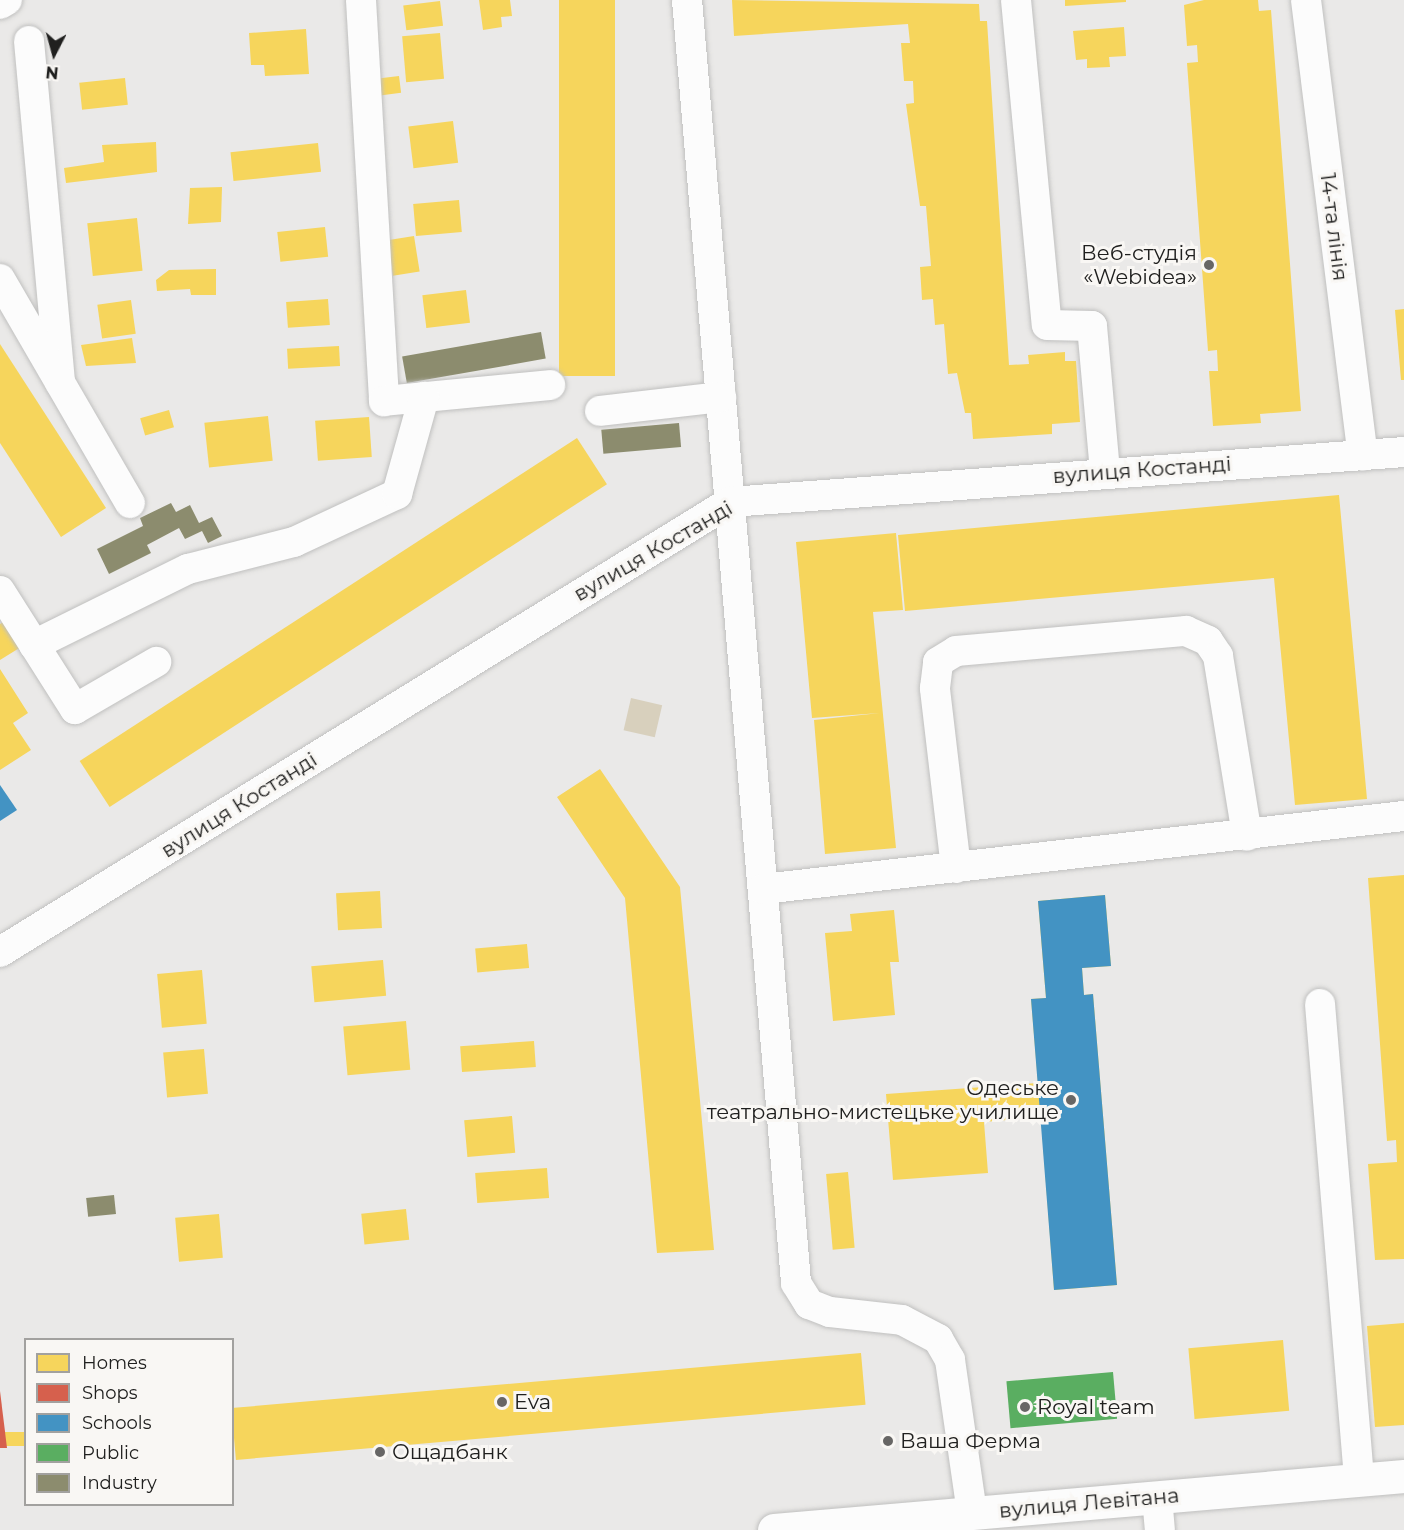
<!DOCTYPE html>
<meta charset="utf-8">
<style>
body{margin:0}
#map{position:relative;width:1404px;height:1530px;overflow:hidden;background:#eae9e8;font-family:Montserrat,sans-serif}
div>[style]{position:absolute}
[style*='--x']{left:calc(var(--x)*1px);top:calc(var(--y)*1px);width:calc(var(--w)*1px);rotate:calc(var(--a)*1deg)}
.green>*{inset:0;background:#d8d0bd;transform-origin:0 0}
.homes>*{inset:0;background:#f6d55c;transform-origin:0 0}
.shops>*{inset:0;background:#d6604d}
.schools>*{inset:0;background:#4393c3}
.public>*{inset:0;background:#5aae61;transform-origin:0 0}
.industry>*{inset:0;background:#8c8c6e;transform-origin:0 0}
.roads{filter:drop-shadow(0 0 2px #c0c0bf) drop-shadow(0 0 2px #c0c0bf)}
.minor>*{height:30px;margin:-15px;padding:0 15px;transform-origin:15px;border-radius:15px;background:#fcfcfc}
.major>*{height:33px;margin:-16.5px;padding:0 16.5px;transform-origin:16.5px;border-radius:16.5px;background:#fcfcfc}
.dots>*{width:16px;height:16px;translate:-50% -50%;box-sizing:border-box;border:3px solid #f9f7f4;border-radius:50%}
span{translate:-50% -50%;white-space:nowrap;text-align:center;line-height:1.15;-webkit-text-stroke:6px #f9f7f4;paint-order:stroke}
.street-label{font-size:21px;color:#20201f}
.poi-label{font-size:21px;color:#20201f}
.right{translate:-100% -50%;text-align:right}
.left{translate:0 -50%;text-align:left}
.legend{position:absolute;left:24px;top:1338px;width:210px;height:168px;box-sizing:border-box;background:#f9f7f4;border:2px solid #a2a19f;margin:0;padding:8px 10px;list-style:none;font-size:18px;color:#20201f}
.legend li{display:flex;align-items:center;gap:12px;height:30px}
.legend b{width:30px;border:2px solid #a2a19f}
.north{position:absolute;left:24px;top:24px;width:60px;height:60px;-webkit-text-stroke:4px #f9f7f4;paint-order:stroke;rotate:186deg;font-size:16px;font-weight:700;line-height:24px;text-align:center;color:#20201f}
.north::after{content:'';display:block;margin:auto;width:21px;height:27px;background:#20201f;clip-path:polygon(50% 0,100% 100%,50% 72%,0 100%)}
</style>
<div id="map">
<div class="green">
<i style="left:631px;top:698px;width:32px;height:33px;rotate:13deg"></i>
</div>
<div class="homes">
<i style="clip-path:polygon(479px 0,510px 0,512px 16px,501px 17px,502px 27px,483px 30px)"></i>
<i style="left:559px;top:0;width:56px;height:376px"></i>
<i style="clip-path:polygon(732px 0,979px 4px,980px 21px,987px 21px,1009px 365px,1029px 364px,1028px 355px,1065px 352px,1065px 361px,1076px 361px,1080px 422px,1052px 424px,1052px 434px,973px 439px,971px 413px,965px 413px,957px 373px,948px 374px,944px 324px,935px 325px,933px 299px,922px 300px,920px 267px,931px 266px,926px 206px,920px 206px,906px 104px,914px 103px,913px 81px,904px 81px,901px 43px,910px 43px,908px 24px,734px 36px)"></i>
<i style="clip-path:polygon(1065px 0,1126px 0,1126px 2px,1065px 6px)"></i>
<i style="clip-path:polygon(1204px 0,1258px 0,1259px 11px,1271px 10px,1301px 411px,1260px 414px,1261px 423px,1213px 426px,1209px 371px,1218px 371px,1217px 350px,1208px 351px,1187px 63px,1198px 62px,1197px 45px,1187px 46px,1184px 5px)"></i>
<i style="left:440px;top:1px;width:25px;height:37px;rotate:83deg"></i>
<i style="clip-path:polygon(1124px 27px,1126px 56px,1109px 57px,1110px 67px,1087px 68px,1087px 59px,1076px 60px,1073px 31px)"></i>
<i style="clip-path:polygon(306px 29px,309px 74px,265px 76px,264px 65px,251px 65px,249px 33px)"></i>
<i style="left:440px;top:33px;width:46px;height:38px;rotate:85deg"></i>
<i style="left:399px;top:76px;width:17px;height:27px;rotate:83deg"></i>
<i style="left:125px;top:78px;width:27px;height:46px;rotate:84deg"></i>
<i style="left:453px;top:121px;width:42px;height:45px;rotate:83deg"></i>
<i style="clip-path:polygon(156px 142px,157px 172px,66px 183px,64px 168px,104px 162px,102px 145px)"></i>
<i style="left:318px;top:143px;width:29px;height:88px;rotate:84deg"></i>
<i style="clip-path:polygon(222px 187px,221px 222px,188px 224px,190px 188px)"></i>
<i style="left:459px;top:200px;width:32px;height:46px;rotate:85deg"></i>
<i style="left:137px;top:218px;width:53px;height:50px;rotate:84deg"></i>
<i style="left:325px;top:227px;width:30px;height:48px;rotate:84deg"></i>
<i style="left:414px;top:236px;width:36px;height:27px;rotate:81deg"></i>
<i style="clip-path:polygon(216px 269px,216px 295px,191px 295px,190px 289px,157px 291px,156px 280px,169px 270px)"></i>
<i style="left:466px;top:290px;width:33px;height:44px;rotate:83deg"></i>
<i style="left:328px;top:299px;width:26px;height:42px;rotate:86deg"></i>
<i style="left:131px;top:300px;width:34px;height:34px;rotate:82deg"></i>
<i style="clip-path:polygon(1404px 309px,1404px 380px,1401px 380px,1395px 310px)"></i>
<i style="clip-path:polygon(132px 338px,136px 363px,86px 366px,81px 345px)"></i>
<i style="clip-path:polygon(0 344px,106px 508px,61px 537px,0 443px)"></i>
<i style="left:339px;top:346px;width:20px;height:52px;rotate:87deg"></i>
<i style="left:169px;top:410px;width:18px;height:30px;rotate:74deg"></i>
<i style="left:268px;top:416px;width:45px;height:64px;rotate:84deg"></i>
<i style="left:369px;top:417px;width:40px;height:54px;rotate:86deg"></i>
<i style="left:577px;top:438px;width:55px;height:593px;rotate:57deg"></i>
<i style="clip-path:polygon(1339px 495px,1367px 799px,1295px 805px,1274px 578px,905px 611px,898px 535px)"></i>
<i style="clip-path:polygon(896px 533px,903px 610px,873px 612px,896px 848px,825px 854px,814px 720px,880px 713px,812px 718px,796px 542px)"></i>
<i style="clip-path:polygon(5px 621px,21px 647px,0 660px,0 624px)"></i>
<i style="clip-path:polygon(0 669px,28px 713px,13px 723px,31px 750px,0 770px)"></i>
<i style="clip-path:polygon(600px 769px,680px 887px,714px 1250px,657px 1253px,625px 898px,557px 797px)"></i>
<i style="clip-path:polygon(1404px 875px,1404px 1259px,1375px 1260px,1368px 1164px,1397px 1162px,1396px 1140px,1387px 1141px,1368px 878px)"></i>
<i style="left:380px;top:891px;width:37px;height:44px;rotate:87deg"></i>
<i style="clip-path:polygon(1105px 895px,1111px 966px,1082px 968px,1084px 995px,1093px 994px,1117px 1285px,1054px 1290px,1041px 1117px,984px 1122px,988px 1173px,893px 1180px,886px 1094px,1038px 1083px,1031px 999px,1046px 998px,1038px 901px)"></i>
<i style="clip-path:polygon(894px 910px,899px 962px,890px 962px,895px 1015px,833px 1021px,825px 933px,852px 931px,850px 914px)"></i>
<i style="left:527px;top:944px;width:24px;height:52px;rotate:85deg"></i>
<i style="left:383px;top:960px;width:36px;height:72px;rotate:85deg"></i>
<i style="left:202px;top:970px;width:54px;height:45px;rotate:85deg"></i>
<i style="left:406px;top:1021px;width:49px;height:63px;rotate:85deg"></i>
<i style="left:534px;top:1041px;width:26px;height:74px;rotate:86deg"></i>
<i style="left:204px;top:1049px;width:45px;height:41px;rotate:85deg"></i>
<i style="left:512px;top:1116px;width:37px;height:48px;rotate:85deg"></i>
<i style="left:547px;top:1168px;width:30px;height:72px;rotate:86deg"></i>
<i style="left:848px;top:1172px;width:76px;height:22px;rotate:85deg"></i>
<i style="left:406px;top:1209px;width:31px;height:45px;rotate:84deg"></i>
<i style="left:219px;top:1214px;width:44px;height:44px;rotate:85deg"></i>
<i style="clip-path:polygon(1404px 1323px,1404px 1425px,1375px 1427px,1367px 1326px)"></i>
<i style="left:1283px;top:1340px;width:71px;height:95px;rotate:85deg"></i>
<i style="left:861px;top:1353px;width:52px;height:632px;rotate:85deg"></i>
<i style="left:26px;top:1432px;width:14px;height:21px;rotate:90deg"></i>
</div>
<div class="shops">
<i style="clip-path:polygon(0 1391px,7px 1448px,0 1448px)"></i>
</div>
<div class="schools">
<i style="clip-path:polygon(0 785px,17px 810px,0 821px)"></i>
<i style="clip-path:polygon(1105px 895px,1111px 966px,1082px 968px,1084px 995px,1093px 994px,1117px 1285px,1054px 1290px,1031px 999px,1046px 998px,1038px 901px)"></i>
</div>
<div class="public">
<i style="left:1113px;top:1372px;width:47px;height:107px;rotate:85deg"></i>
</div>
<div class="industry">
<i style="left:541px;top:332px;width:27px;height:141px;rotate:80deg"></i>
<i style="left:679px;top:423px;width:24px;height:78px;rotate:85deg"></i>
<i style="clip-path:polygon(171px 503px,176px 512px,190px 505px,199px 523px,212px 517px,222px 536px,208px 543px,202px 531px,185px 539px,179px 528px,147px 545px,151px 553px,109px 574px,97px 549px,143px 526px,140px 518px)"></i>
<i style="left:114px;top:1195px;width:19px;height:28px;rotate:84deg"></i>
</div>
<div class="roads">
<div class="minor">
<i style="--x:361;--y:0;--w:402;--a:86.7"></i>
<i style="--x:384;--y:401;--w:167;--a:-5.5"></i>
<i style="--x:687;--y:0;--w:1288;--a:85.14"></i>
<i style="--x:796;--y:1283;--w:25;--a:58"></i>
<i style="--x:809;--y:1304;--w:22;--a:21"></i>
<i style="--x:830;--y:1312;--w:72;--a:6.3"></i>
<i style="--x:902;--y:1320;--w:41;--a:27.8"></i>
<i style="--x:938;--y:1339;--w:24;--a:60"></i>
<i style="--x:950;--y:1360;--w:155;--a:81.8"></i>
<i style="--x:1016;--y:0;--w:326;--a:84.6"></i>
<i style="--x:1047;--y:325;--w:45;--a:1.3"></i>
<i style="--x:1092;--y:326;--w:148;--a:84.9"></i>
<i style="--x:1306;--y:0;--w:459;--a:82.9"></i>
<i style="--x:0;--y:4;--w:8;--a:-30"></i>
<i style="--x:29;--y:41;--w:343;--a:84.8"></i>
<i style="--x:0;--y:279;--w:259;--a:59.9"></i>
<i style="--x:600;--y:411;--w:122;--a:-6.6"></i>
<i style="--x:0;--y:591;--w:140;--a:57.6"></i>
<i style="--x:75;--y:709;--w:94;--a:-30.1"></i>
<i style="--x:34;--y:645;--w:172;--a:-26.3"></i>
<i style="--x:188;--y:569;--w:109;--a:-14.3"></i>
<i style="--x:294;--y:542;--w:114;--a:-25"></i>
<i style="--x:397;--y:494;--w:101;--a:-74.4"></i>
<i style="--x:956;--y:868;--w:181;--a:-96.7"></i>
<i style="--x:935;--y:688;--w:26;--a:-83"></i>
<i style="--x:938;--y:662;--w:21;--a:-31"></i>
<i style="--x:956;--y:651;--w:231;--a:-5"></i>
<i style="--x:1186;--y:631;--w:24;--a:24"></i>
<i style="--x:1208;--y:641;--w:18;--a:56"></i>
<i style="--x:1218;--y:656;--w:182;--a:80.8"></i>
<i style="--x:763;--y:889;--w:645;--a:-6.5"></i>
<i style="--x:0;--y:952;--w:858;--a:-31.65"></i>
<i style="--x:730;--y:502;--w:676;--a:-4.24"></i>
<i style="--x:1320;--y:1004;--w:478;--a:85.3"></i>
<i style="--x:1157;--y:1497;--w:33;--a:85"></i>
</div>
<div class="major">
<i style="--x:774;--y:1530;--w:632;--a:-4.9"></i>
</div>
</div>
<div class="dots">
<i style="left:1209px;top:265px;background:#676665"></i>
<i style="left:1071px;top:1100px;background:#676665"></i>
<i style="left:502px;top:1402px;background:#676665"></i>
<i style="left:1025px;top:1407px;background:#676665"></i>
<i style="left:888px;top:1441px;background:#676665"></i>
<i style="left:380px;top:1452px;background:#676665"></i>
</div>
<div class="street-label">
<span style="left:1334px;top:227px;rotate:83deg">14-та лінія</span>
<span style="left:1142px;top:470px;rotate:-4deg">вулиця Костанді</span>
<span style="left:653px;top:551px;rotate:-30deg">вулиця Костанді</span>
<span style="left:239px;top:805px;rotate:-32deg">вулиця Костанді</span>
<span style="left:1089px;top:1503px;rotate:-5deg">вулиця Левітана</span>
</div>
<div class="poi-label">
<span class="right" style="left:1197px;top:265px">Веб-студія<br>«Webidea»</span>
<span class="right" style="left:1059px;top:1100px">Одеське<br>театрально-мистецьке училище</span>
<span class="left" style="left:514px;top:1402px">Eva</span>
<span class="left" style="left:1037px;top:1407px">Royal team</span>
<span class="left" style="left:900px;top:1441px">Ваша Ферма</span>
<span class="left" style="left:392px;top:1452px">Ощадбанк</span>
</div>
<ul class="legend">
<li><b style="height:16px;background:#f6d55c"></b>Homes</li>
<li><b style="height:16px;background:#d6604d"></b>Shops</li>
<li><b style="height:16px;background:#4393c3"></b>Schools</li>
<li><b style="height:16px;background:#5aae61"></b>Public</li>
<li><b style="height:16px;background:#8c8c6e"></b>Industry</li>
</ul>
<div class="north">N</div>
</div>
